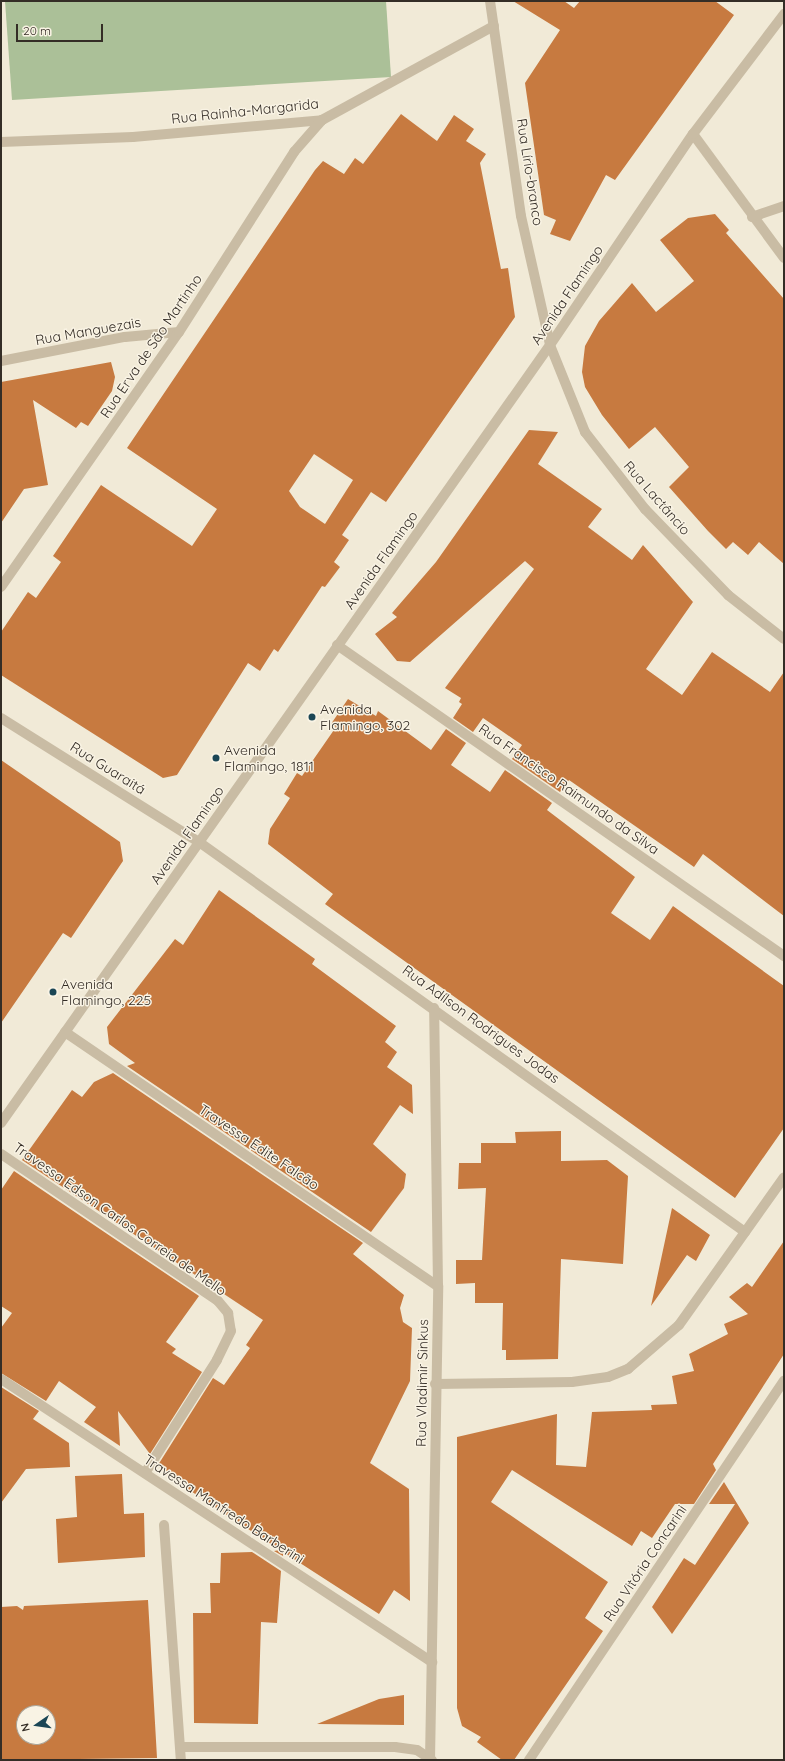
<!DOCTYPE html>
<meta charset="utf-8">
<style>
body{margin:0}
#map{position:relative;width:785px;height:1761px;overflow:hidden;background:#f1ead7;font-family:Quicksand,sans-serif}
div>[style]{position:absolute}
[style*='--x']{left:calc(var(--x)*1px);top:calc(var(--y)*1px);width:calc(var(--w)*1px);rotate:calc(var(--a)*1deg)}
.green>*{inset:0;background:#abc098}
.building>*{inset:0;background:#c77a40}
.minor>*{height:10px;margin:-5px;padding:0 5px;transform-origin:5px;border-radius:5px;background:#c9bca4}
.dots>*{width:11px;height:11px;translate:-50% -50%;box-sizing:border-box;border:2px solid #f9f3e4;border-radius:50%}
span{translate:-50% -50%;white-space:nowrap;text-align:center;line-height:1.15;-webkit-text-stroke:3px #f9f3e4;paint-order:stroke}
.street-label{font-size:14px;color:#342d26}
.poi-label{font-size:14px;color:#342d26}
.left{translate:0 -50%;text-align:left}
.frame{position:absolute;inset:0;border:2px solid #342d26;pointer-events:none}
.north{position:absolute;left:16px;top:1705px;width:40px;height:40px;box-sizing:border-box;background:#f9f3e4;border:1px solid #aaa498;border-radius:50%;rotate:257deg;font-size:11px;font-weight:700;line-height:16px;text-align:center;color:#342d26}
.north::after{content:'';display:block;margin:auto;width:14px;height:18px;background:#1b4655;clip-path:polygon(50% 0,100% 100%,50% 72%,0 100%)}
.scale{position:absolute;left:16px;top:24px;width:87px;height:18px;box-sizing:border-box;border:2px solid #342d26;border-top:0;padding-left:5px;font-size:12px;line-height:14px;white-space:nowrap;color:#342d26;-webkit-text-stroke:3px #f9f3e4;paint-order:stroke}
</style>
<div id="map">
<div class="green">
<i style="clip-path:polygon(5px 1px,386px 1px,391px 77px,12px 100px)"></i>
</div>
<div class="building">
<i style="clip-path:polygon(513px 1px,564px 1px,574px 8px,580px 1px,715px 1px,734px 15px,615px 180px,606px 175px,570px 241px,550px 234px,556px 220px,544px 215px,525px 83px,560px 30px)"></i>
<i style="clip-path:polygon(evenodd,401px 114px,437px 141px,454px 115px,474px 129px,466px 141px,486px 154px,480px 163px,501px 269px,508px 268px,515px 317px,386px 502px,371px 492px,342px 535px,349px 540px,334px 562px,340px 567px,325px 587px,322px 586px,278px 652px,274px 649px,260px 671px,248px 663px,177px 775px,163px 778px,1px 675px,1px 632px,28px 592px,36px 598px,61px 562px,53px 556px,101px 485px,192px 546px,217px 509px,127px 448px,315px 170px,323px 161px,344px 174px,355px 158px,363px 164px,401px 114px,314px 454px,353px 480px,325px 524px,300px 507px,289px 491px,314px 454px)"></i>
<i style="clip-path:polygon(715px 214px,729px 230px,726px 233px,784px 299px,784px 564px,759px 542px,748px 555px,733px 542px,726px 549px,708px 531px,669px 487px,689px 467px,655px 427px,629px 449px,602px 415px,585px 387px,582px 372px,585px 346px,599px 321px,632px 283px,656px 312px,694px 281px,660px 240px,688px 218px)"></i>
<i style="clip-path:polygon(111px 362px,115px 377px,112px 391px,88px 426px,81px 422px,76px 428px,33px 400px,48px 485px,24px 489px,1px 523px,1px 382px)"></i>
<i style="clip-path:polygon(529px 430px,558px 432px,538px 464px,602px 509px,588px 527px,632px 560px,643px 545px,693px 602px,646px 669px,682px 695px,712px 652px,770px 692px,784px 672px,784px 916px,703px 854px,694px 867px,569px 780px,560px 792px,512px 759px,522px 745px,483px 718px,473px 732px,453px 718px,462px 704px,459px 702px,461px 698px,445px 688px,534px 569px,525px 561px,410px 662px,397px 661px,375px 634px,397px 617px,392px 613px,436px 562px)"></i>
<i style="clip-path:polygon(348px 699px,376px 716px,378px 711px,431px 750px,446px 729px,466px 743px,451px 765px,490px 792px,505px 770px,552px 803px,547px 810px,635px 877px,611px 913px,650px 940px,673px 906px,784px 986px,784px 1128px,735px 1198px,325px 904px,333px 894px,268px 844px,270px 829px,290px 798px,284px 794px,297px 773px,302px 776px,336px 727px,331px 724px)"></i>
<i style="clip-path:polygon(1px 760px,120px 842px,123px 861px,71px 938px,63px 933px,1px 1023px)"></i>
<i style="clip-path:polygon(219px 890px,315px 959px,312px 964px,396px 1026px,385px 1042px,397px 1052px,387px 1067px,412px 1085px,413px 1114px,400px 1105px,373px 1144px,406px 1174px,404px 1188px,371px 1232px,127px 1066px,135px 1063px,109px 1044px,107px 1027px,175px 939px,183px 945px)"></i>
<i style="clip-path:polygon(113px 1073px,363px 1243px,353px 1254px,404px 1295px,400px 1308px,403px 1322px,412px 1328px,410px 1381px,370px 1463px,409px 1489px,410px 1601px,394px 1590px,379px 1614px,283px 1552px,283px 1556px,274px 1551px,280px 1550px,165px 1474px,158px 1465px,213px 1378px,224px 1385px,250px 1348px,246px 1345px,263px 1320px,22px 1160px,72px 1090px,82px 1097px,94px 1082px)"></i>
<i style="clip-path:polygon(561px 1131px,561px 1161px,607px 1160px,628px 1176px,623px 1264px,561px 1259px,558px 1359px,506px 1360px,506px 1350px,502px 1350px,503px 1303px,475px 1303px,475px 1283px,456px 1284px,456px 1260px,482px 1260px,486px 1188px,458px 1189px,459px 1163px,481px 1163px,481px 1143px,516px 1143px,515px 1132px)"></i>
<i style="clip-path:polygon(14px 1171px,199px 1296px,166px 1342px,176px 1349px,172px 1353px,202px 1372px,150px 1454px,118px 1411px,120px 1446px,84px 1422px,96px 1407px,59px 1381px,46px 1401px,1px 1373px,1px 1328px,12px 1313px,1px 1306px,1px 1190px)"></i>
<i style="clip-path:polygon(672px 1208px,710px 1235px,696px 1261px,687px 1255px,651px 1306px)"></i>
<i style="clip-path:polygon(784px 1241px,784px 1354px,713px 1464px,716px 1470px,694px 1504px,675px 1504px,652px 1538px,641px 1531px,632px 1546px,512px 1470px,491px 1502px,608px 1582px,585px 1618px,603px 1631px,514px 1760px,502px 1760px,477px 1742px,481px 1737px,462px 1726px,457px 1708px,457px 1437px,557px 1414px,556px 1465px,586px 1467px,592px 1412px,652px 1410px,651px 1405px,677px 1404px,672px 1376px,694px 1371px,689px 1354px,728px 1334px,724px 1324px,748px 1314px,729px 1297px,747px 1283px,752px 1287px)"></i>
<i style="clip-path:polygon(1px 1387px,39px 1411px,33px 1419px,69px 1443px,70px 1467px,26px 1469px,1px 1503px)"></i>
<i style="clip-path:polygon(122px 1474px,124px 1514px,144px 1513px,145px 1557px,58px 1563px,56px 1519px,77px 1517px,75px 1476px)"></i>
<i style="clip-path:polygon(724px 1482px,749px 1523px,672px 1634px,652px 1607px,684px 1558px,695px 1565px,735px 1504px,709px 1504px)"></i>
<i style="clip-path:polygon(252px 1552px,281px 1571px,277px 1623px,261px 1622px,258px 1724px,194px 1723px,193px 1613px,211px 1613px,210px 1583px,220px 1583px,221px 1553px)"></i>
<i style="clip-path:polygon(evenodd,148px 1600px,157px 1758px,1px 1760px,1px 1607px,17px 1606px,23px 1610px,24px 1606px,148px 1600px,24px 1713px,48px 1713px,48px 1737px,24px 1737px,24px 1713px)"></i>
<i style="clip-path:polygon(404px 1695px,404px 1725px,317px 1724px,379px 1699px)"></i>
</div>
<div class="minor">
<i style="--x:490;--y:1;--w:217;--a:81.8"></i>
<i style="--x:521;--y:216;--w:132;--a:77.3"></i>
<i style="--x:550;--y:345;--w:94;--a:68.1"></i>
<i style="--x:585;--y:432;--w:98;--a:52.1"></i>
<i style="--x:645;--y:509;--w:120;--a:46"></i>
<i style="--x:728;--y:595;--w:71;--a:38.2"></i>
<i style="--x:693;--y:134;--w:154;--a:53.7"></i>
<i style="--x:1;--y:142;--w:132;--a:-2.2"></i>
<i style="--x:133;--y:137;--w:190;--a:-5.1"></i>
<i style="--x:322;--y:120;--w:196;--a:-28.7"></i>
<i style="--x:752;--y:217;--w:34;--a:-19"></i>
<i style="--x:1;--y:361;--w:126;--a:-11"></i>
<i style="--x:125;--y:337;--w:54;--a:-5.3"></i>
<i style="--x:1;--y:587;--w:311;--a:-55.1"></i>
<i style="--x:179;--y:332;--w:214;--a:-57.4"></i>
<i style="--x:294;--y:152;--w:43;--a:-48.8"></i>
<i style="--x:337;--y:645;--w:545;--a:34.83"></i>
<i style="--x:1;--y:718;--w:234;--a:32.1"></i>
<i style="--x:199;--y:842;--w:671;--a:35.54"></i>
<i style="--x:65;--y:1032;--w:451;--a:34.3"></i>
<i style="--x:1;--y:1123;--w:952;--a:-54.79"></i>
<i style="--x:550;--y:345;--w:255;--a:-55.9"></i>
<i style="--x:693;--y:134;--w:151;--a:-52.8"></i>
<i style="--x:1;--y:1154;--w:262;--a:34.1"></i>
<i style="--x:218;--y:1301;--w:16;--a:50"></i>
<i style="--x:228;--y:1313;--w:18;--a:81"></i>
<i style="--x:231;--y:1331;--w:32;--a:116"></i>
<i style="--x:217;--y:1360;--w:134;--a:122.5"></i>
<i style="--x:1;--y:1379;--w:516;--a:33.29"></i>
<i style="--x:435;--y:1384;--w:137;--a:-0.8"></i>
<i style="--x:572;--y:1382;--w:36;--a:-8"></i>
<i style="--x:608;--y:1377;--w:22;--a:-22"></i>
<i style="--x:628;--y:1369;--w:67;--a:-40.8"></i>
<i style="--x:679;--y:1325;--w:181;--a:-54.6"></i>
<i style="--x:164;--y:1525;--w:236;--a:85.9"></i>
<i style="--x:180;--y:1747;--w:215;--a:0"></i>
<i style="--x:395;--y:1747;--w:22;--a:8"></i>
<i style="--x:417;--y:1750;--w:18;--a:34"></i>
<i style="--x:430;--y:1760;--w:474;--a:-89"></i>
<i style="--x:438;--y:1286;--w:278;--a:-90.8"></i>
<i style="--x:529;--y:1760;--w:457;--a:-56.1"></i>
</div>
<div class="dots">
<i style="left:312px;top:717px;background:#1b4655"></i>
<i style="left:216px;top:758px;background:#1b4655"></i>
<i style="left:53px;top:992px;background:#1b4655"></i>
</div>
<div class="street-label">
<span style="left:245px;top:111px;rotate:-6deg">Rua Rainha-Margarida</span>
<span style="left:530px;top:172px;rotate:81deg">Rua Lírio-branco</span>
<span style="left:567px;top:295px;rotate:-56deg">Avenida Flamingo</span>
<span style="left:88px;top:331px;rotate:-10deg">Rua Manguezais</span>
<span style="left:151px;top:346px;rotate:-56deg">Rua Erva de São Martinho</span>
<span style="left:657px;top:498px;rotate:49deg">Rua Lactâncio</span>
<span style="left:381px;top:560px;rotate:-55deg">Avenida Flamingo</span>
<span style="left:108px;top:768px;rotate:32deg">Rua Guaraitá</span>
<span style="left:569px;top:789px;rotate:35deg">Rua Francisco Raimundo da Silva</span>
<span style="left:187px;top:835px;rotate:-55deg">Avenida Flamingo</span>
<span style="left:481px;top:1024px;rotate:36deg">Rua Adílson Rodrigues Jodas</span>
<span style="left:259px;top:1147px;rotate:34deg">Travessa Edite Falcão</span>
<span style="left:120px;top:1219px;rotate:35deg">Travessa Edson Carlos Correia de Mello</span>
<span style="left:422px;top:1383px;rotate:-89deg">Rua Vladimir Sinkus</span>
<span style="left:224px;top:1509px;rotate:33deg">Travessa Manfredo Barberini</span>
<span style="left:645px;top:1563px;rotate:-56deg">Rua Vitória Concarini</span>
</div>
<div class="poi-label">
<span class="left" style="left:320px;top:717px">Avenida<br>Flamingo, 302</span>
<span class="left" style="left:224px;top:758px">Avenida<br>Flamingo, 1811</span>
<span class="left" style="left:61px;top:992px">Avenida<br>Flamingo, 225</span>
</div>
<div class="frame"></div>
<div class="north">N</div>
<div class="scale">20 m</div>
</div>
